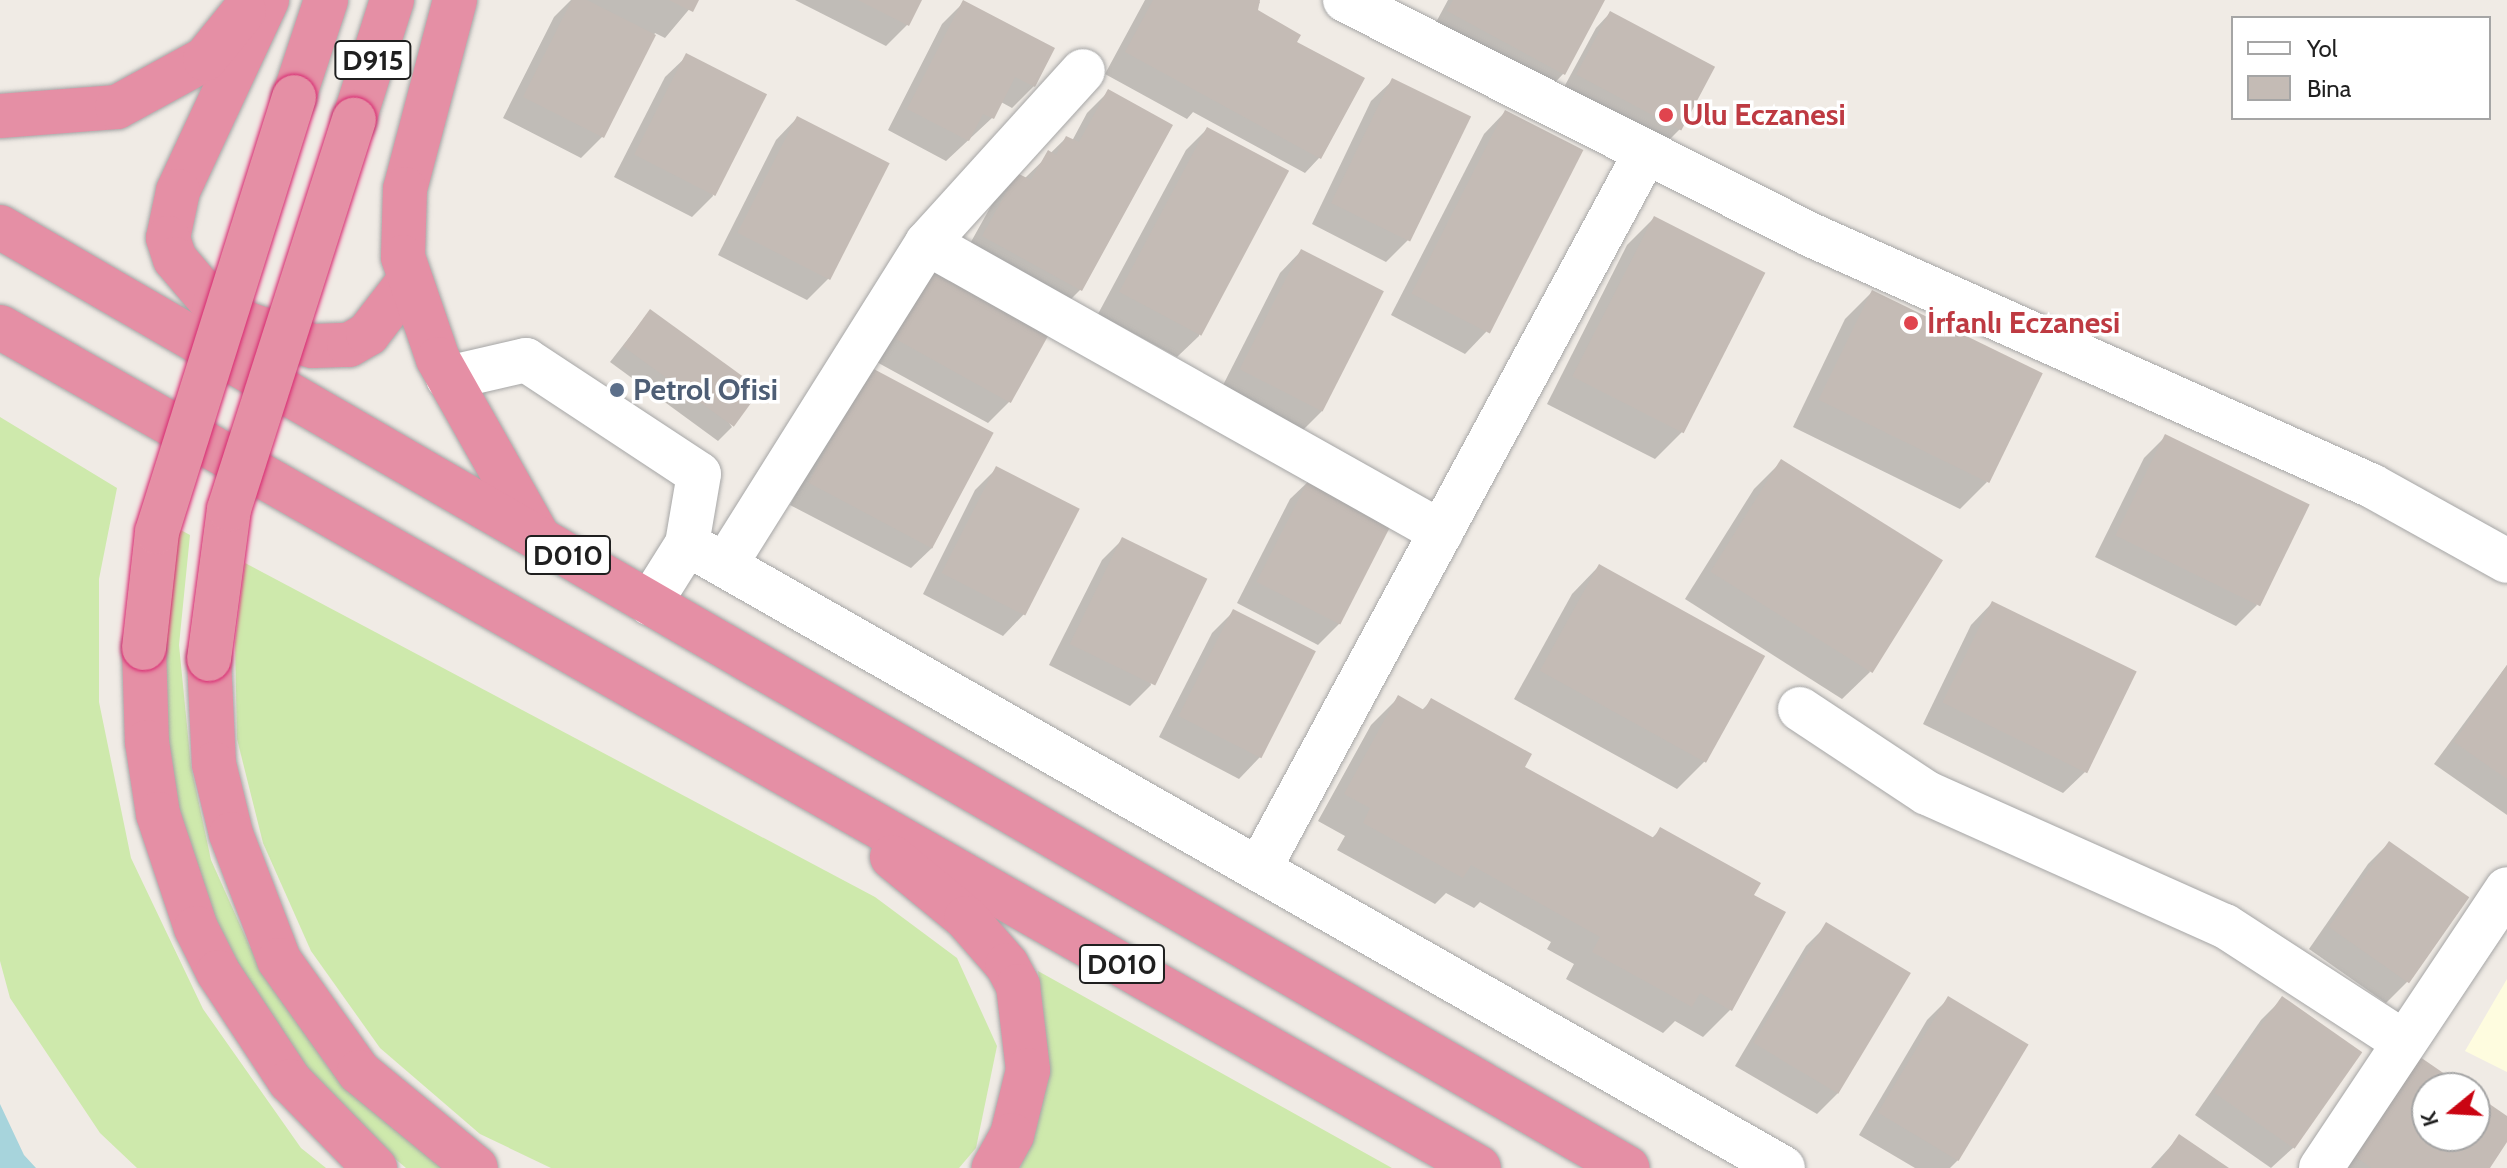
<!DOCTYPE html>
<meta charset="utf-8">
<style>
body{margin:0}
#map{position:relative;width:2507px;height:1168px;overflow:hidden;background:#f0ebe5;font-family:Cabin,sans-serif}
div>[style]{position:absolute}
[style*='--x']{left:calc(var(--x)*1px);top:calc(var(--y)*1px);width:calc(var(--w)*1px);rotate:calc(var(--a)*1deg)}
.education>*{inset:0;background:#fefcdf}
.grass>*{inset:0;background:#cee9ac}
.water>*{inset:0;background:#a7d4dc}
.shadow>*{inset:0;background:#0003}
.building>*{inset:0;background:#c4bbb5;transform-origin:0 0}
.roads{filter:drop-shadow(0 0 2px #a6a6a6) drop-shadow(0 0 2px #a6a6a6)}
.minor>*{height:44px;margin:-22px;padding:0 22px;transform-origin:22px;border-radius:22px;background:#fff}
.highway>*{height:44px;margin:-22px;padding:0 22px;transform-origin:22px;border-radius:22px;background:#e58fa5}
.bridges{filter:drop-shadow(0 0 2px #d82871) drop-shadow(0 0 2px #d82871)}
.highway-bridge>*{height:44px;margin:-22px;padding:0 22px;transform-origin:22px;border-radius:22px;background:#e58fa5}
.dots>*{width:22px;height:22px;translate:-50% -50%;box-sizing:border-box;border:4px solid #fff;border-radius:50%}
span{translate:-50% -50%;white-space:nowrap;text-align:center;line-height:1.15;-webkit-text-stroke:7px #fff;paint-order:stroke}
.shield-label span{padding:2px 6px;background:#fff;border:2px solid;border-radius:6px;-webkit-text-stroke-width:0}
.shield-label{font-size:28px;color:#1f1f1f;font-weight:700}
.health-label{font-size:30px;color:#be3a42;font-weight:700}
.left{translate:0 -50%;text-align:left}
.service-label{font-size:30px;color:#4e5e75;font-weight:700}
.legend{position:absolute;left:2231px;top:16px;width:260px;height:104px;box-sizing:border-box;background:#fff;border:2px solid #a5a5a5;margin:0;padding:10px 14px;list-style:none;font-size:24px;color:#1f1f1f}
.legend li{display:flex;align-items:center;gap:16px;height:40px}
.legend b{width:40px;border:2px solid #a5a5a5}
.north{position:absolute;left:2411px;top:1072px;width:80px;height:80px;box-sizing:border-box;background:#fff;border:2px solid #a5a5a5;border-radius:50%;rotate:252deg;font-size:22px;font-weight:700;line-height:32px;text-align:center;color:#1f1f1f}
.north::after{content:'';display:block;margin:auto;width:28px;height:36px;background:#ca0412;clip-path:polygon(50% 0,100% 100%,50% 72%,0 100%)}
</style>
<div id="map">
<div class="education">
<i style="clip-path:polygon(2507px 979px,2507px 1072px,2465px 1051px)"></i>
</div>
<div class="grass">
<i style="clip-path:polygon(0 417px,117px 488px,99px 579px,99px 702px,131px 858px,203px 1009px,301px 1148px,326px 1168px,137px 1168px,100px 1133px,10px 998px,0 961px)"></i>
<i style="clip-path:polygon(177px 528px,190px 535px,179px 645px,191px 766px,211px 860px,250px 947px,327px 1066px,443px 1168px,406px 1168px,340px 1112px,276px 1029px,223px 946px,173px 809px,160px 651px)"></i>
<i style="clip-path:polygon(245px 563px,875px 897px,957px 958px,997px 1046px,976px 1148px,959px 1168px,551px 1168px,480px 1134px,380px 1048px,311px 951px,263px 843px,237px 739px,235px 643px)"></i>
<i style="clip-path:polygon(1038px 971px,1392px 1168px,1020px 1168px,1037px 1122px,1044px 1020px)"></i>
</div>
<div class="water">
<i style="clip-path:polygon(0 1104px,24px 1155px,36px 1168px,0 1168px)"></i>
</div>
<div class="shadow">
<i style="clip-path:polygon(571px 0,697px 0,665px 38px,655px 33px,602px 137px,581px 158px,503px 118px,554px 17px)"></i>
<i style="clip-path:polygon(795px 0,920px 0,907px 25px,886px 46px)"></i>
<i style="clip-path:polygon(1145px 0,1256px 0,1260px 2px,1251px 18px,1362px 79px,1319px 158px,1305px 173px,1193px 112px,1187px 119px,1105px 74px)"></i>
<i style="clip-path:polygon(1448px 0,1603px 0,1563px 74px,1549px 89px,1434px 26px)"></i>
<i style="clip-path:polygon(963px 3px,1034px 86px,1012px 108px,1001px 102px,992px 118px,946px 161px,888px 130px,942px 24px)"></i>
<i style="clip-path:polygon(1610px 13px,1680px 129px,1665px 144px,1563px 89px,1596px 28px)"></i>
<i style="clip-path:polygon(687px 56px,713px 196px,692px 217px,614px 177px,665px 77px)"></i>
<i style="clip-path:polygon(1393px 80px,1408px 240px,1386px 262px,1312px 224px,1371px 101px)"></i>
<i style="clip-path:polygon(1108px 92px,1080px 290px,1059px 311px,962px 258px,996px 197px,1017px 176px,1024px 179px,1066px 138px,1072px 141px,1087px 113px)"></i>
<i style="clip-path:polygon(1505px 112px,1486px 332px,1465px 354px,1391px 315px,1484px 134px)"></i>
<i style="clip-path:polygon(797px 118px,887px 164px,828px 279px,807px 300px,718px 255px,776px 140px)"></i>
<i style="clip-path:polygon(1207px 129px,1199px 336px,1177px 357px,1098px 314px,1186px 150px)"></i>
<i style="clip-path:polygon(1654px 218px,1763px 274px,1682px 432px,1655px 459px,1547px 404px,1627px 245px)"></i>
<i style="clip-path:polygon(1301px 251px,1322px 411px,1301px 432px,1220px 391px,1280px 273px)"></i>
<i style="clip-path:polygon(912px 289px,1048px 331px,1009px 402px,988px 423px,873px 360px)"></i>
<i style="clip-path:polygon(1872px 292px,1987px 482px,1960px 509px,1793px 427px,1845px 319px)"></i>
<i style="clip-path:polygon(650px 311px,732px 427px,718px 441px,610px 362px)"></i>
<i style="clip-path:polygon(849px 391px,933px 547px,911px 568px,790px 505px)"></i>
<i style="clip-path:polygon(2165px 437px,2257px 605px,2236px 626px,2095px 557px,2144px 458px)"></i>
<i style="clip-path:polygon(1781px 462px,1870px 672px,1842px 699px,1685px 599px,1754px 489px)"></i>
<i style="clip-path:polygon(996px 469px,1077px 510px,1024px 614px,1003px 636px,923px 594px,975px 490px)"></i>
<i style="clip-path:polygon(1312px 478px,1340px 623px,1318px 645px,1237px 603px,1290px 499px)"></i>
<i style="clip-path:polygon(1123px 539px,1151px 685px,1130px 706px,1049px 665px,1102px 560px)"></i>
<i style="clip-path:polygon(1599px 566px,1762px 657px,1704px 762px,1677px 789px,1514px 699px,1572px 594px)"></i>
<i style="clip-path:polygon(1992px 603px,2085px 772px,2063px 793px,1923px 724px,1971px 625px)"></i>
<i style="clip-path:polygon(1233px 612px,1313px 653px,1260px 757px,1239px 779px,1159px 737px,1212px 633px)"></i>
<i style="clip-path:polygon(2507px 665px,2507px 815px,2434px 764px)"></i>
<i style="clip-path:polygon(1398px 698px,1421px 711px,1431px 701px,1522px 768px,1651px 839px,1660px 830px,1751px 896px,1730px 1010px,1703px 1037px,1675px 1021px,1663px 1033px,1566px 979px,1574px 964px,1547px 949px,1551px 942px,1480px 902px,1474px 908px,1446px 893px,1435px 904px,1337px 850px,1345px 836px,1318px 821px,1371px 725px)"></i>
<i style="clip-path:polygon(2389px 843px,2467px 898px,2407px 982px,2386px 1003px,2309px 949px,2368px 864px)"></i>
<i style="clip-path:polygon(1827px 925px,1838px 1093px,1817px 1114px,1735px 1066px,1806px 946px)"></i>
<i style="clip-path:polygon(1948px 999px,1958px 1160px,1950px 1168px,1915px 1168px,1859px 1135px,1927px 1020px)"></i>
<i style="clip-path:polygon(2282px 999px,2293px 1148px,2271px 1168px,2195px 1115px,2261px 1020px)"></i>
<i style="clip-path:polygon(2389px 1074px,2462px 1088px,2427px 1088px,2427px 1136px,2475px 1136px,2475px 1097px,2507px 1119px,2507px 1139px,2488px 1168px,2326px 1168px)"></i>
<i style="clip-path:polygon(2179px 1137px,2225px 1168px,2151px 1168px)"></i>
</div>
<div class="building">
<i style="clip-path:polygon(572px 0,587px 0,656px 35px,604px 138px,523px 97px)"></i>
<i style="clip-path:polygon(669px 0,699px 0,693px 12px)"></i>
<i style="clip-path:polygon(858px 0,922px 0,909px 26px)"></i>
<i style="clip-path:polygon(963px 0,1055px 48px,1035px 87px,1015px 77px,994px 119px,983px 114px,969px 141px,907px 109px)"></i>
<i style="clip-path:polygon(1153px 0,1260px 0,1258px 10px,1301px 35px,1297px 42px,1365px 78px,1321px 159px,1125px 52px)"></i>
<i style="clip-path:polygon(1453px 0,1605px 0,1565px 75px,1447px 11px)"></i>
<i style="left:1610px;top:11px;width:119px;height:72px;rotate:28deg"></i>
<i style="left:686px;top:53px;width:91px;height:114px;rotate:27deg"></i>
<i style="left:1392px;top:78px;width:88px;height:139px;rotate:26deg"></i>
<i style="clip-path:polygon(1108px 89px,1173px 125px,1082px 291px,982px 236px,1017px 173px,1031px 180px,1048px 150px,1056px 155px,1066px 136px,1079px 142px)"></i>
<i style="left:1505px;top:110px;width:88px;height:206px;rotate:27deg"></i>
<i style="left:797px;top:116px;width:104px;height:131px;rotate:27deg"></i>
<i style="left:1207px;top:127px;width:93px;height:187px;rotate:28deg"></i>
<i style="left:1654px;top:216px;width:125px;height:180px;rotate:27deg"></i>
<i style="left:1301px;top:249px;width:93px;height:135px;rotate:27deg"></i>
<i style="left:933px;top:265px;width:135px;height:83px;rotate:29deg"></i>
<i style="left:1872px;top:290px;width:190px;height:122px;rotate:26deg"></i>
<i style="left:650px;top:309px;width:137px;height:46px;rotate:36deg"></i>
<i style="left:870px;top:367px;width:140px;height:131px;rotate:28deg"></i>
<i style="left:2165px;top:434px;width:161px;height:113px;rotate:26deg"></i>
<i style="left:1781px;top:459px;width:191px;height:133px;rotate:32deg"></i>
<i style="left:996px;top:466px;width:94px;height:120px;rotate:27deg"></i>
<i style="left:1311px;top:475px;width:94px;height:120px;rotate:27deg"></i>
<i style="left:1122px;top:537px;width:95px;height:119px;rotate:26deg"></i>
<i style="left:1599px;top:564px;width:190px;height:122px;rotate:29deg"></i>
<i style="left:1992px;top:601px;width:161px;height:113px;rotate:26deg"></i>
<i style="left:1233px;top:609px;width:93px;height:120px;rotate:27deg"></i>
<i style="clip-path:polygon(2507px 665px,2507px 779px,2454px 742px)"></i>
<i style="clip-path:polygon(1398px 695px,1424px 710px,1431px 698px,1532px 754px,1525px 767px,1654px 838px,1660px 827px,1761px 883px,1754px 895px,1786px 912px,1732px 1011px,1700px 993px,1692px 1007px,1592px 952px,1600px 937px,1471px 865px,1463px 878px,1363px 823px,1370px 808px,1344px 794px)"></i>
<i style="left:2389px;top:841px;width:98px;height:105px;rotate:35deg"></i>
<i style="left:1826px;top:922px;width:99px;height:141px;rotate:31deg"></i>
<i style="left:1948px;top:996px;width:94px;height:136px;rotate:31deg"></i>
<i style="left:2282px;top:996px;width:98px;height:118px;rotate:35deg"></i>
<i style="clip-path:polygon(2410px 1050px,2465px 1088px,2427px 1088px,2427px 1136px,2475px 1136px,2475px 1094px,2507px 1116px,2507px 1142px,2490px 1168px,2372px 1168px,2344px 1149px)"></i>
<i style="clip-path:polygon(2179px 1134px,2229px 1168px,2156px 1168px)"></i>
</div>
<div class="roads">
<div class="minor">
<i style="--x:1345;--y:0;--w:522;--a:26.76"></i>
<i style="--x:1811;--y:235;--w:615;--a:24.1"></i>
<i style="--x:2372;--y:486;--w:154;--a:29.1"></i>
<i style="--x:927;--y:243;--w:232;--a:-47.8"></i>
<i style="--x:448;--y:378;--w:80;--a:-13"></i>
<i style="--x:526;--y:360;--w:207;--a:33.4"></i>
<i style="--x:699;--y:474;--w:71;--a:99.7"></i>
<i style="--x:687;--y:544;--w:70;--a:122.1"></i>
<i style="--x:687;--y:544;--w:1261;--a:29.65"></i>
<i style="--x:725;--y:565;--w:380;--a:-57.9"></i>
<i style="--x:927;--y:243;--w:590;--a:29.35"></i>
<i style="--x:1800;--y:709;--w:152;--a:33.5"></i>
<i style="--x:1927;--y:793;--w:326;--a:24.1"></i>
<i style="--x:2225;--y:926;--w:211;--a:33"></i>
<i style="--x:1259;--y:869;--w:815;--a:-61.64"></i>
<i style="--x:2321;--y:1168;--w:335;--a:-56.3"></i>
</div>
<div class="highway">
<i style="--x:267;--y:0;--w:211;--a:115"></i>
<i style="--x:178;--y:191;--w:48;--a:102"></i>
<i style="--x:168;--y:238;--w:22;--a:72"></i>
<i style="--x:175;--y:259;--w:60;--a:49.7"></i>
<i style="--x:214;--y:305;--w:36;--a:30"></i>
<i style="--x:245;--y:323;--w:71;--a:18.9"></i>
<i style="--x:312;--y:346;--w:37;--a:-2"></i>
<i style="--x:349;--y:345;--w:22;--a:-30"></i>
<i style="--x:368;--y:334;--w:66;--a:-52.4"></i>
<i style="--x:455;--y:0;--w:196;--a:104.8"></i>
<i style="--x:405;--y:189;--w:68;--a:91.7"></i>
<i style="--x:403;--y:257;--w:108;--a:71.1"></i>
<i style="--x:438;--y:359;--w:202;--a:60.6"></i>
<i style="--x:294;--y:97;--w:102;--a:-71.7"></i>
<i style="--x:0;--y:116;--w:117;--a:-4.4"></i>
<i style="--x:117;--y:107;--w:100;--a:-28.6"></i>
<i style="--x:205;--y:59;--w:62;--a:-50.9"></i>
<i style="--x:354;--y:120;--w:126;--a:-72.4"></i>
<i style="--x:0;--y:227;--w:1880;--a:30.04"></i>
<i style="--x:0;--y:327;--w:1701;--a:29.62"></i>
<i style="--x:144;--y:648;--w:94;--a:88.2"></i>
<i style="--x:147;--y:742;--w:73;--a:81.3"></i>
<i style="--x:158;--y:814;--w:120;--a:71.6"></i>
<i style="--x:196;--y:928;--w:49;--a:63.4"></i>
<i style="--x:218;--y:972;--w:131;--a:56.6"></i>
<i style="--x:290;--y:1081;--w:122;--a:45.7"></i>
<i style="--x:209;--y:659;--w:105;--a:87.3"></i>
<i style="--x:214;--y:764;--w:72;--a:76.3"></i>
<i style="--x:231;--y:834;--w:135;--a:69.1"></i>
<i style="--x:279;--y:960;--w:138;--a:54.5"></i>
<i style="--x:359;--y:1072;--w:151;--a:39.4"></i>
<i style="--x:892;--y:857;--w:96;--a:39.5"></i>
<i style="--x:966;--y:918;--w:62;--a:48.9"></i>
<i style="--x:1007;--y:965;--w:24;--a:62"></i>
<i style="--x:1018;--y:986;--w:85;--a:83.2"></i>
<i style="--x:1028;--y:1070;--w:67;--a:103.8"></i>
<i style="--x:1012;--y:1135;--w:38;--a:119"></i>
</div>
</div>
<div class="bridges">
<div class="highway-bridge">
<i style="--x:144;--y:648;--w:117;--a:-83.6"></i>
<i style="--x:157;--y:532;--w:456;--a:-72.5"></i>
<i style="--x:209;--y:659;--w:151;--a:-82.4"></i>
<i style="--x:229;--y:509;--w:409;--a:-72.2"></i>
</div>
</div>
<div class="dots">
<i style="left:1666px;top:115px;background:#e0444e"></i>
<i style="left:1911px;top:323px;background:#e0444e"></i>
<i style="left:617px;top:390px;background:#5c6f8a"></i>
</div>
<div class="shield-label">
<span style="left:373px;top:60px">D915</span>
<span style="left:568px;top:555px">D010</span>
<span style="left:1122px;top:964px">D010</span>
</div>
<div class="health-label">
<span class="left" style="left:1682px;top:115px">Ulu Eczanesi</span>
<span class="left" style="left:1927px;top:323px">İrfanlı Eczanesi</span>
</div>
<div class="service-label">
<span class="left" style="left:633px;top:390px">Petrol Ofisi</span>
</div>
<ul class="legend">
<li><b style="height:10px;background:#fff"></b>Yol</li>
<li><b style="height:22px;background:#c4bbb5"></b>Bina</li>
</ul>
<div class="north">K</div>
</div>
